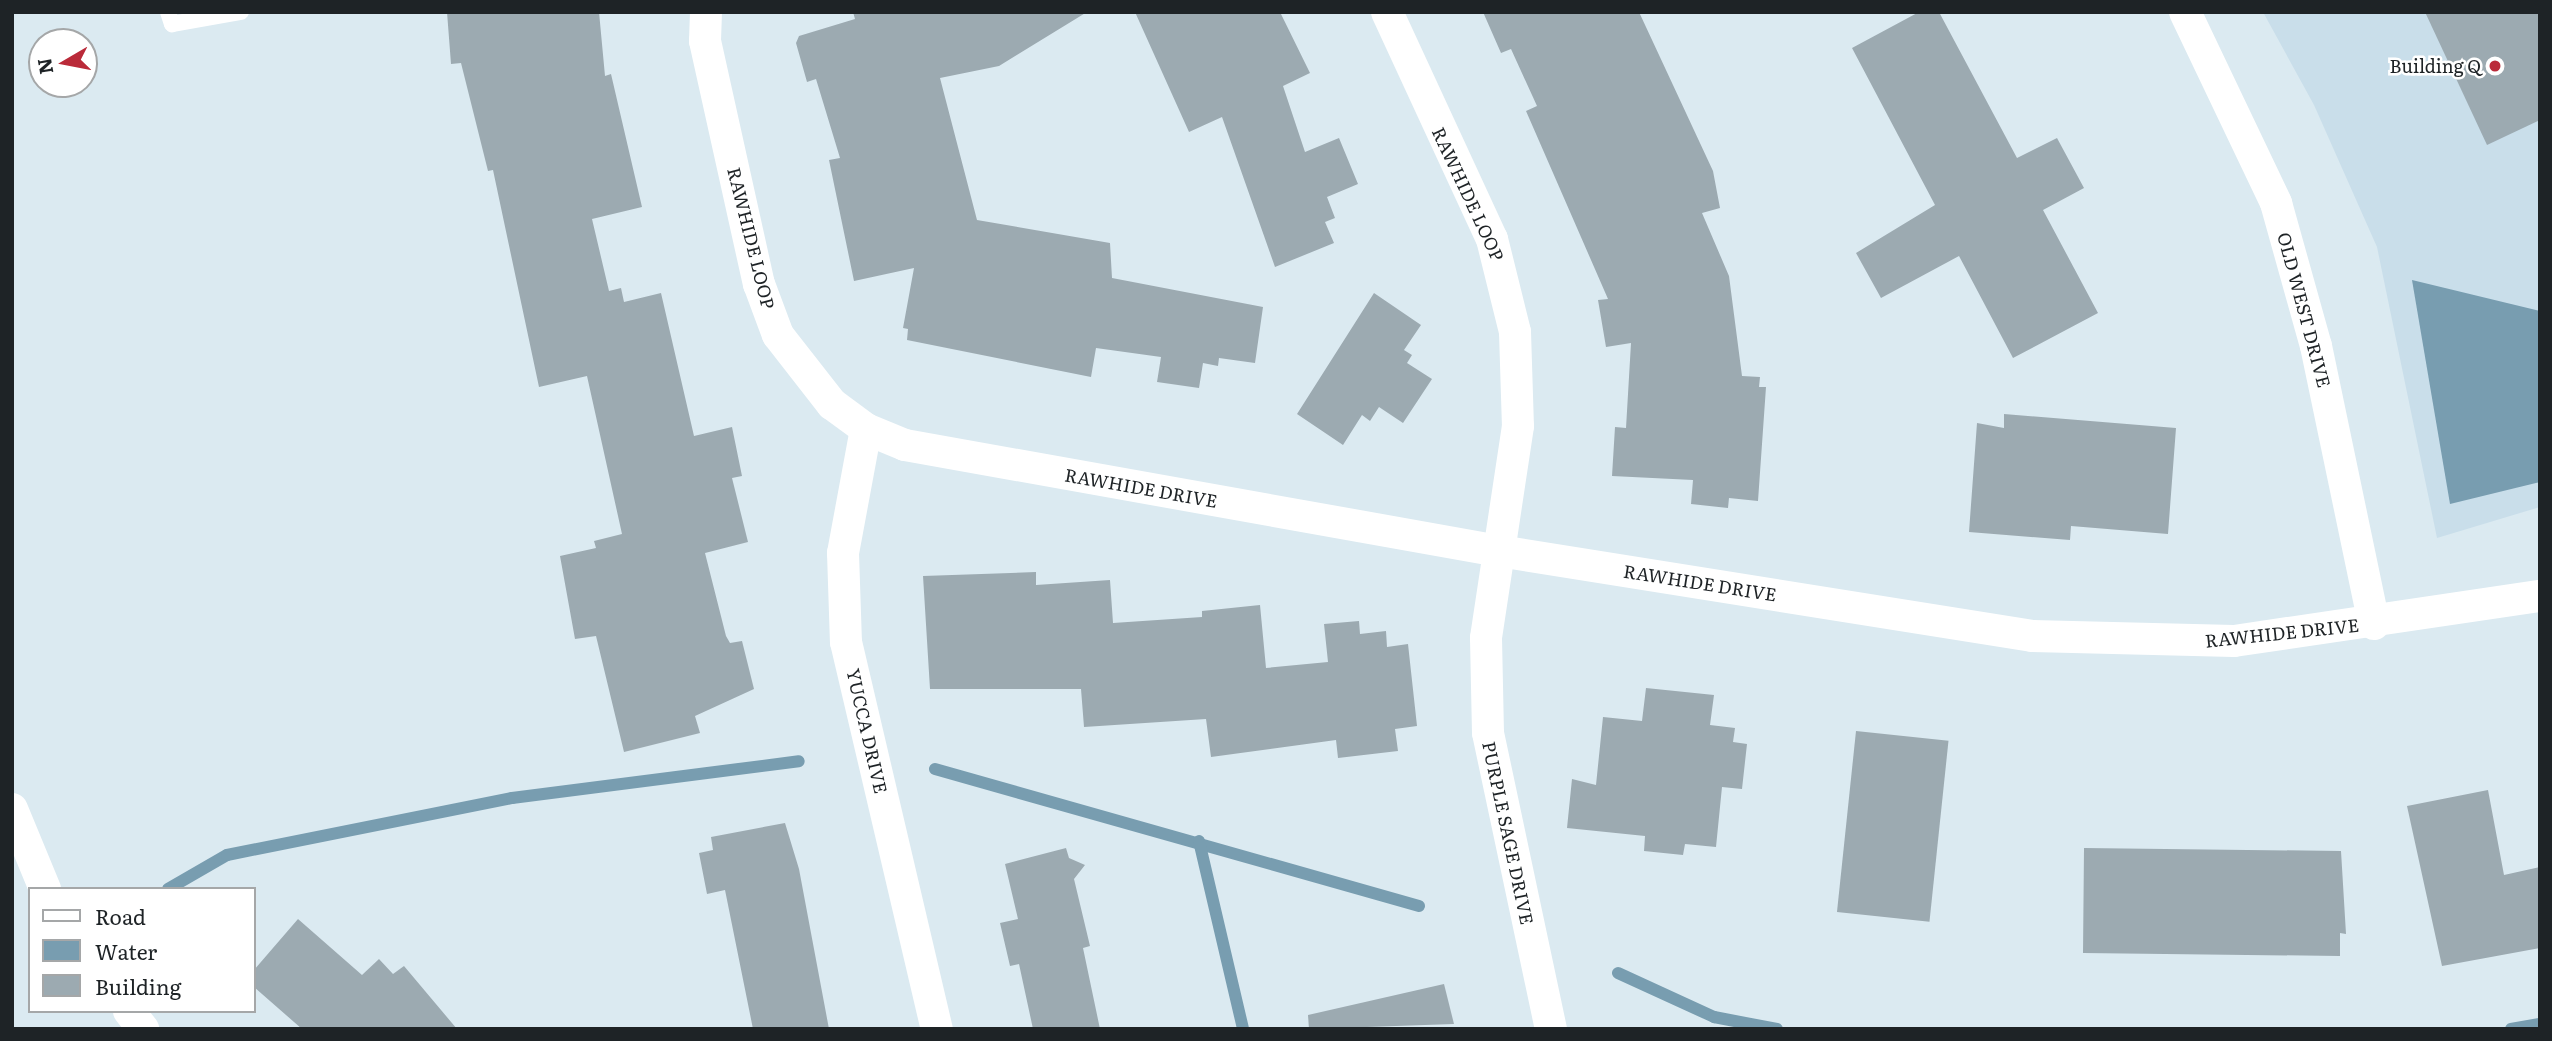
<!DOCTYPE html>
<style>
body{margin:0}
#map{position:relative;width:2552px;height:1041px;overflow:hidden;background:#dbeaf1;font-family:Literata,serif}
div>[style]{position:absolute}
[style*='--x']{left:calc(var(--x)*1px);top:calc(var(--y)*1px);width:calc(var(--w)*1px);rotate:calc(var(--a)*1deg)}
.built>*{inset:0;background:#c9deea}
.water>*{inset:0;background:#789db0}
.stream>*{height:12px;margin:-6px;padding:0 6px;transform-origin:6px;border-radius:6px;background:#789db0}
.building>*{inset:0;background:#9caab1;transform-origin:0 0}
.lane>*{height:16px;margin:-8px;padding:0 8px;transform-origin:8px;border-radius:8px;background:#fff}
.street>*{height:32px;margin:-16px;padding:0 16px;transform-origin:16px;border-radius:16px;background:#fff}
.dots>*{width:19px;height:19px;translate:-50% -50%;box-sizing:border-box;border:4px solid #fff;border-radius:50%}
span{translate:-50% -50%;white-space:nowrap;text-align:center;line-height:1.15;-webkit-text-stroke:5px #fff;paint-order:stroke}
.poi-label{font-size:18px;color:#1e2326}
.right{translate:-100% -50%;text-align:right}
.street-label{font-size:18px;color:#1e2326}
.frame{position:absolute;inset:0;border:14px solid #1e2326;pointer-events:none}
.legend{position:absolute;left:28px;top:887px;width:228px;height:126px;box-sizing:border-box;background:#fff;border:2px solid #a5a7a8;margin:0;padding:9px 12px;list-style:none;font-size:21px;color:#1e2326}
.legend li{display:flex;align-items:center;gap:14px;height:35px}
.legend b{width:35px;border:2px solid #a5a7a8}
.north{position:absolute;left:28px;top:28px;width:70px;height:70px;box-sizing:border-box;background:#fff;border:2px solid #a5a7a8;border-radius:50%;rotate:260deg;font-size:19px;font-weight:700;line-height:28px;text-align:center;color:#1e2326}
.north::after{content:'';display:block;margin:auto;width:24px;height:32px;background:#ba2a39;clip-path:polygon(50% 0,100% 100%,50% 72%,0 100%)}
</style>
<div id="map">
<div class="built">
<i style="clip-path:polygon(2263px 12px,2540px 12px,2540px 507px,2437px 538px,2377px 247px,2314px 105px)"></i>
</div>
<div class="water">
<i style="clip-path:polygon(2412px 280px,2540px 311px,2540px 482px,2450px 504px)"></i>
</div>
<div class="stream">
<i style="--x:935;--y:769;--w:503;--a:15.8"></i>
<i style="--x:1199;--y:841;--w:193;--a:76.8"></i>
<i style="--x:168;--y:889;--w:68;--a:-30"></i>
<i style="--x:227;--y:855;--w:291;--a:-11.3"></i>
<i style="--x:512;--y:798;--w:289;--a:-7.3"></i>
<i style="--x:1618;--y:973;--w:106;--a:24.6"></i>
<i style="--x:1714;--y:1017;--w:64;--a:10.8"></i>
<i style="--x:2511;--y:1029;--w:29;--a:-10"></i>
</div>
<div class="building">
<i style="clip-path:polygon(447px 12px,599px 12px,605px 76px,611px 74px,642px 207px,592px 219px,609px 291px,621px 288px,624px 302px,661px 293px,694px 436px,732px 427px,742px 476px,732px 478px,748px 542px,705px 553px,726px 636px,730px 643px,742px 641px,754px 689px,695px 716px,700px 733px,624px 752px,596px 636px,575px 639px,560px 556px,596px 548px,594px 541px,622px 534px,587px 376px,539px 387px,493px 170px,488px 171px,461px 63px,451px 64px)"></i>
<i style="clip-path:polygon(853px 12px,1087px 12px,999px 66px,940px 78px,977px 220px,1110px 243px,1112px 278px,1263px 307px,1255px 363px,1219px 358px,1218px 366px,1203px 363px,1199px 388px,1157px 382px,1161px 357px,1096px 348px,1091px 377px,907px 340px,908px 329px,903px 328px,914px 268px,854px 281px,829px 160px,840px 158px,816px 79px,807px 82px,796px 43px,799px 36px,855px 19px)"></i>
<i style="clip-path:polygon(1135px 12px,1280px 12px,1310px 73px,1283px 86px,1305px 152px,1339px 138px,1358px 184px,1327px 197px,1335px 218px,1325px 222px,1334px 243px,1275px 267px,1222px 117px,1189px 132px)"></i>
<i style="clip-path:polygon(1483px 12px,1639px 12px,1713px 171px,1720px 208px,1702px 213px,1729px 276px,1742px 376px,1760px 377px,1759px 387px,1766px 387px,1758px 501px,1729px 498px,1728px 508px,1691px 504px,1693px 480px,1612px 476px,1615px 427px,1626px 428px,1631px 343px,1606px 347px,1598px 300px,1608px 299px,1526px 111px,1537px 106px,1511px 49px,1501px 53px)"></i>
<i style="clip-path:polygon(1919px 12px,1939px 12px,2017px 158px,2057px 138px,2084px 188px,2043px 210px,2098px 313px,2013px 358px,1959px 256px,1881px 298px,1856px 253px,1935px 205px,1852px 48px)"></i>
<i style="clip-path:polygon(2425px 12px,2540px 12px,2540px 120px,2487px 145px)"></i>
<i style="clip-path:polygon(1374px 293px,1421px 325px,1404px 350px,1412px 355px,1407px 363px,1432px 379px,1403px 423px,1379px 407px,1370px 421px,1362px 415px,1343px 445px,1297px 414px)"></i>
<i style="clip-path:polygon(2004px 414px,2176px 428px,2168px 534px,2071px 526px,2070px 540px,1969px 532px,1977px 423px,2004px 428px)"></i>
<i style="clip-path:polygon(1036px 572px,1036px 585px,1110px 580px,1113px 623px,1202px 617px,1202px 611px,1260px 605px,1266px 668px,1328px 662px,1324px 624px,1359px 621px,1360px 634px,1386px 631px,1387px 647px,1408px 644px,1417px 726px,1395px 729px,1398px 751px,1338px 758px,1336px 740px,1211px 757px,1206px 719px,1084px 727px,1081px 689px,930px 689px,923px 576px)"></i>
<i style="clip-path:polygon(1646px 688px,1714px 695px,1710px 725px,1735px 728px,1733px 742px,1747px 744px,1742px 789px,1722px 787px,1716px 847px,1685px 844px,1683px 855px,1644px 851px,1645px 836px,1567px 828px,1572px 779px,1596px 785px,1603px 717px,1642px 721px)"></i>
<i style="left:1856px;top:731px;width:93px;height:182px;rotate:6deg"></i>
<i style="clip-path:polygon(2488px 790px,2504px 875px,2540px 867px,2540px 948px,2442px 966px,2407px 806px)"></i>
<i style="clip-path:polygon(785px 823px,799px 869px,829px 1029px,753px 1029px,725px 890px,707px 894px,699px 853px,713px 850px,711px 837px)"></i>
<i style="clip-path:polygon(1066px 848px,1069px 858px,1085px 865px,1074px 879px,1090px 946px,1083px 948px,1100px 1029px,1033px 1029px,1019px 964px,1010px 966px,1000px 923px,1018px 919px,1005px 864px)"></i>
<i style="clip-path:polygon(2084px 848px,2341px 851px,2346px 934px,2340px 933px,2340px 956px,2083px 953px)"></i>
<i style="clip-path:polygon(298px 919px,362px 975px,379px 959px,393px 974px,404px 966px,457px 1029px,302px 1029px,254px 987px,254px 970px)"></i>
<i style="clip-path:polygon(1444px 984px,1454px 1024px,1309px 1029px,1308px 1015px)"></i>
</div>
<div class="lane">
<i style="--x:168;--y:12;--w:13;--a:72"></i>
<i style="--x:172;--y:24;--w:70;--a:-9.9"></i>
</div>
<div class="street">
<i style="--x:706;--y:12;--w:29;--a:92"></i>
<i style="--x:705;--y:41;--w:249;--a:77.5"></i>
<i style="--x:759;--y:284;--w:54;--a:69.6"></i>
<i style="--x:778;--y:335;--w:88;--a:52"></i>
<i style="--x:832;--y:404;--w:42;--a:36.3"></i>
<i style="--x:866;--y:429;--w:42;--a:22.3"></i>
<i style="--x:905;--y:445;--w:603;--a:10.12"></i>
<i style="--x:1499;--y:551;--w:540;--a:9.06"></i>
<i style="--x:2032;--y:636;--w:202;--a:1.4"></i>
<i style="--x:2234;--y:641;--w:309;--a:-8.4"></i>
<i style="--x:1387;--y:12;--w:250;--a:65.2"></i>
<i style="--x:1492;--y:239;--w:96;--a:76.1"></i>
<i style="--x:1515;--y:332;--w:94;--a:88.2"></i>
<i style="--x:1518;--y:426;--w:214;--a:98.6"></i>
<i style="--x:1486;--y:638;--w:95;--a:88.8"></i>
<i style="--x:1488;--y:733;--w:303;--a:78"></i>
<i style="--x:2185;--y:12;--w:212;--a:64.5"></i>
<i style="--x:2276;--y:203;--w:148;--a:74.4"></i>
<i style="--x:2316;--y:346;--w:284;--a:78.2"></i>
<i style="--x:866;--y:429;--w:126;--a:100.5"></i>
<i style="--x:843;--y:553;--w:89;--a:88.1"></i>
<i style="--x:846;--y:642;--w:398;--a:76.8"></i>
<i style="--x:12;--y:809;--w:87;--a:67.6"></i>
<i style="--x:129;--y:1011;--w:23;--a:52"></i>
</div>
<div class="dots">
<i style="left:2495px;top:66px;background:#ba2a39"></i>
</div>
<div class="poi-label">
<span class="right" style="left:2481px;top:66px">Building Q</span>
</div>
<div class="street-label">
<span style="left:1468px;top:194px;rotate:65deg">RAWHIDE LOOP</span>
<span style="left:751px;top:238px;rotate:76deg">RAWHIDE LOOP</span>
<span style="left:2304px;top:310px;rotate:75deg">OLD WEST DRIVE</span>
<span style="left:1141px;top:488px;rotate:10deg">RAWHIDE DRIVE</span>
<span style="left:1700px;top:583px;rotate:9deg">RAWHIDE DRIVE</span>
<span style="left:2282px;top:633px;rotate:-6deg">RAWHIDE DRIVE</span>
<span style="left:867px;top:731px;rotate:77deg">YUCCA DRIVE</span>
<span style="left:1508px;top:833px;rotate:78deg">PURPLE SAGE DRIVE</span>
</div>
<div class="frame"></div>
<ul class="legend">
<li><b style="height:9px;background:#fff"></b>Road</li>
<li><b style="height:19px;background:#789db0"></b>Water</li>
<li><b style="height:19px;background:#9caab1"></b>Building</li>
</ul>
<div class="north">N</div>
</div>
